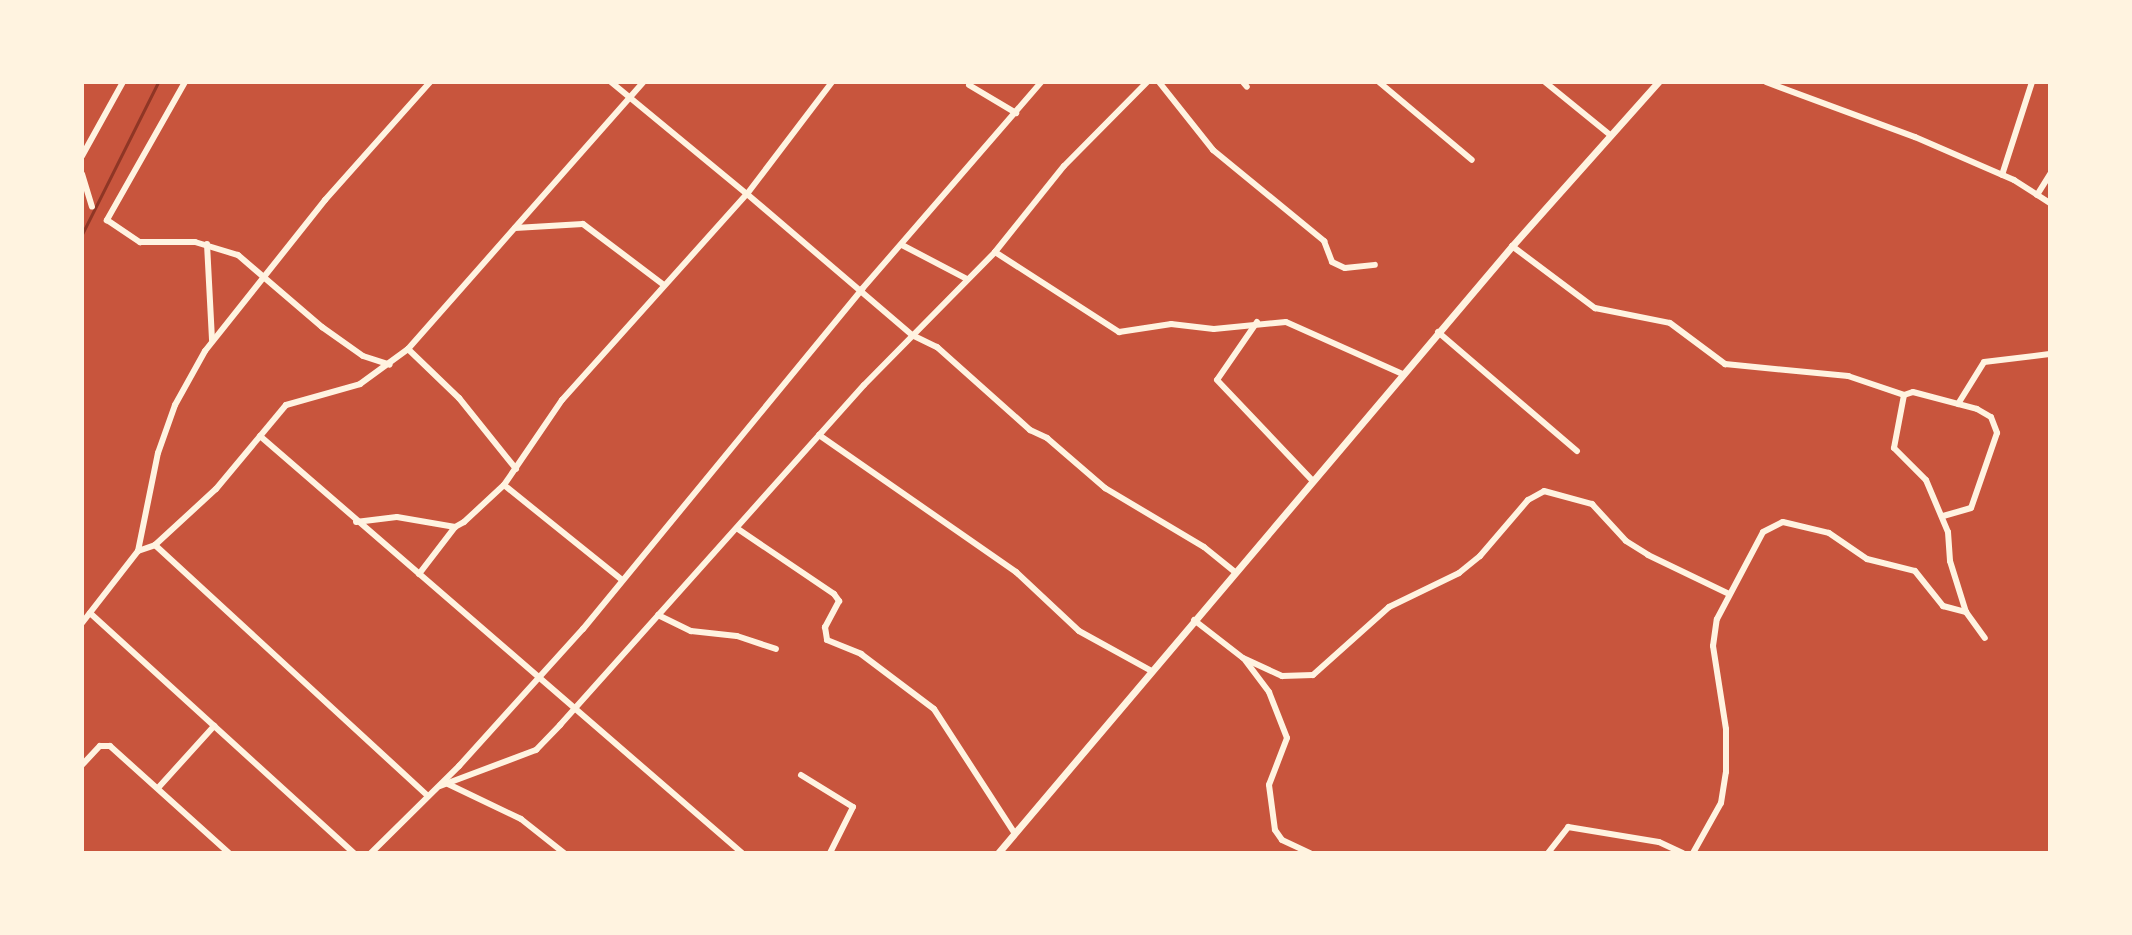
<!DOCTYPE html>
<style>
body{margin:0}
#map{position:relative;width:2132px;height:935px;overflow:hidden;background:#c8553d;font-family:"Varela Round",sans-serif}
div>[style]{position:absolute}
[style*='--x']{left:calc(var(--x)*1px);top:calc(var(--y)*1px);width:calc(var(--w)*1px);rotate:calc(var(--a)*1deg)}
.stream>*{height:3px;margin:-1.5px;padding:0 1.5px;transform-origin:1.5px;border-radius:1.5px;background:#8f3625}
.minor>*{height:6px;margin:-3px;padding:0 3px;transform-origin:3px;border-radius:3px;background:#fff3e0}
.tertiary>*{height:7px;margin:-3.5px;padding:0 3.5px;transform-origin:3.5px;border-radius:3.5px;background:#fff3e0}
span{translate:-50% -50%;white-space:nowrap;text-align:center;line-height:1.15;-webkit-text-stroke:6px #fff3e0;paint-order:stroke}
.frame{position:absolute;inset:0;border:84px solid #fff3e0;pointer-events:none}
</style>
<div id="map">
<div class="stream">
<i style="--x:82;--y:234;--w:170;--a:-63.4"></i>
</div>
<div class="minor">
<i style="--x:185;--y:82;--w:159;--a:119.5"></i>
<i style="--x:107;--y:220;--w:40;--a:34"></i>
<i style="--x:140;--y:242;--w:55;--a:0"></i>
<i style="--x:195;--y:242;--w:45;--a:16.8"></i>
<i style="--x:238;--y:255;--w:111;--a:40.6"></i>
<i style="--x:322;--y:327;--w:50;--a:35.3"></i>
<i style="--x:363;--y:356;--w:28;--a:18"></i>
<i style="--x:611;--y:82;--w:176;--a:39.5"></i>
<i style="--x:747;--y:194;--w:141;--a:-52.8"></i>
<i style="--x:1159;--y:82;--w:87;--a:51.5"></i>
<i style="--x:1213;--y:150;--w:144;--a:39.3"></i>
<i style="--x:1324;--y:241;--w:22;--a:69"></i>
<i style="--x:1332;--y:262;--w:14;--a:25"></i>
<i style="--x:1345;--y:268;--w:30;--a:-6"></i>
<i style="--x:1243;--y:82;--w:6;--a:51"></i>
<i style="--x:1379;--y:82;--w:121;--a:40"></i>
<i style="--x:1545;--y:82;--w:82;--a:39.1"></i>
<i style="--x:1766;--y:82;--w:159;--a:20.3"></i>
<i style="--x:1915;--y:137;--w:108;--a:23.5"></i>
<i style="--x:2014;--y:180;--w:43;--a:32.6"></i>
<i style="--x:969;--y:85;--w:55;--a:30.8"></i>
<i style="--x:82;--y:156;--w:85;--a:-61"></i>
<i style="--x:82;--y:174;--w:34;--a:73"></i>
<i style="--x:2002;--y:175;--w:98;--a:-72.1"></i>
<i style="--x:2037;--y:195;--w:25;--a:-58"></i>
<i style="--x:515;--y:228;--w:68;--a:-3.4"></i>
<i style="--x:583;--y:224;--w:101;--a:37"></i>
<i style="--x:207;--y:244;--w:96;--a:87"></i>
<i style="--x:902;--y:245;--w:73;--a:27.6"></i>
<i style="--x:1512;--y:246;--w:104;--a:36.8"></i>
<i style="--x:1595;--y:308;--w:76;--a:11.3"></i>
<i style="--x:1670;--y:323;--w:69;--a:36.7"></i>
<i style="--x:1725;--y:364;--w:124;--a:5.6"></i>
<i style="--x:1848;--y:376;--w:59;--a:18.7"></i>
<i style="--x:1904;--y:395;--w:54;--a:100.7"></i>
<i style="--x:1894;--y:448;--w:45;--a:45"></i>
<i style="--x:1926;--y:480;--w:56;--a:67.1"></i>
<i style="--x:1948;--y:532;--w:29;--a:86"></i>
<i style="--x:1950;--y:561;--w:53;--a:72.6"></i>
<i style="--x:1966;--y:612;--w:32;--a:54"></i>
<i style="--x:995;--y:252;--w:148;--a:32.8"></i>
<i style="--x:1119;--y:332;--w:53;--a:-8.7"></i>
<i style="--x:1171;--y:324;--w:43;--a:6.6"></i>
<i style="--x:1214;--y:329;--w:72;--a:-5.6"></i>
<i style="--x:1286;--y:322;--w:127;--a:24.1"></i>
<i style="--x:1257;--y:322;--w:70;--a:124.6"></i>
<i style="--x:1217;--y:380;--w:138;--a:46.5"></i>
<i style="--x:1438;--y:332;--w:183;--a:40.6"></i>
<i style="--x:408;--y:349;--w:71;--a:43.9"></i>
<i style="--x:459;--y:398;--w:91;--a:51.2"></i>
<i style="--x:1904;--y:395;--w:9;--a:-18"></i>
<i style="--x:1913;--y:392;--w:66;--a:14.9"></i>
<i style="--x:1977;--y:409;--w:16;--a:30"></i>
<i style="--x:1991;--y:417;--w:17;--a:69"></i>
<i style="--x:1997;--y:433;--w:79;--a:109.1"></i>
<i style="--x:1971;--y:508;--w:29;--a:164"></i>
<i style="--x:1958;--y:404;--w:49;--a:-58.2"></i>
<i style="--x:1984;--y:362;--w:66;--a:-6.9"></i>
<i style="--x:819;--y:435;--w:240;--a:34.8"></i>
<i style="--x:1016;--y:572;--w:86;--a:43.1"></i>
<i style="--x:1079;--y:631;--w:81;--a:28.8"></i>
<i style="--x:260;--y:436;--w:637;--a:40.86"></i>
<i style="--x:504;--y:485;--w:151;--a:38.8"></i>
<i style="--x:356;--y:522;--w:41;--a:-7"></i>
<i style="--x:397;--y:517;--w:59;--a:9.8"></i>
<i style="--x:455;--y:527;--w:10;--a:-29"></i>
<i style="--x:464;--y:522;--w:54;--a:-42.8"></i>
<i style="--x:504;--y:485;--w:103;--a:-55.7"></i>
<i style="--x:562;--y:400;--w:277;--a:-48.1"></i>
<i style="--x:747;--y:194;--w:217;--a:40.5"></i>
<i style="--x:912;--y:335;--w:28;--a:26"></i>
<i style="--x:937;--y:347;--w:125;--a:41.7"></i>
<i style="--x:1030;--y:430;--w:19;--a:25"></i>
<i style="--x:1047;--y:438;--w:77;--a:40.8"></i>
<i style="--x:1105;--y:488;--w:115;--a:30.8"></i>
<i style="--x:1204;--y:547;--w:38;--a:39"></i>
<i style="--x:738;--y:529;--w:116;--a:34.1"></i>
<i style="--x:834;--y:594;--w:9;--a:54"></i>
<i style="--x:839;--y:601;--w:30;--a:118"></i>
<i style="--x:825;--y:627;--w:13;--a:81"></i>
<i style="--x:827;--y:640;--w:37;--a:22"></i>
<i style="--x:861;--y:654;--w:91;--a:37"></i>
<i style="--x:934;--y:709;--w:147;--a:57"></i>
<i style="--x:155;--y:545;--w:83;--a:-42.6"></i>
<i style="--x:216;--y:489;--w:109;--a:-50.2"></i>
<i style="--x:286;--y:405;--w:77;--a:-15.8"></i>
<i style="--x:360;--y:384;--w:59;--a:-36.1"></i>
<i style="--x:408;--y:349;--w:356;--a:-48.6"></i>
<i style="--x:138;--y:551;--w:100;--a:-78.5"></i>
<i style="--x:158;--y:453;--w:51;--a:-70.5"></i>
<i style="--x:175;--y:405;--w:62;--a:-60.9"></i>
<i style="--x:205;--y:351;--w:193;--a:-51.5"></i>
<i style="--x:325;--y:200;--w:158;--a:-48.3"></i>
<i style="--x:419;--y:574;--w:59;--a:-52.5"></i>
<i style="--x:90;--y:613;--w:357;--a:42.3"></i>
<i style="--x:658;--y:615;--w:37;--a:26"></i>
<i style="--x:691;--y:631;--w:46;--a:6.2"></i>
<i style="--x:737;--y:636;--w:41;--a:18.4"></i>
<i style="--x:1194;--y:620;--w:62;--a:37.8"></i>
<i style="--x:1243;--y:658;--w:43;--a:24.8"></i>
<i style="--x:1282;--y:676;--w:31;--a:-2"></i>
<i style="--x:1313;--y:675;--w:102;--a:-41.8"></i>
<i style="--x:1389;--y:607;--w:78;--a:-25.9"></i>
<i style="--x:1459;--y:573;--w:27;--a:-39"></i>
<i style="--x:1480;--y:556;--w:74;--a:-49.4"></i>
<i style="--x:1528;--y:500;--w:18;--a:-29"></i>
<i style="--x:1544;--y:491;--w:50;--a:15.2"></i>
<i style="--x:1592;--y:504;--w:50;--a:47.4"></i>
<i style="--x:1626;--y:541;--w:26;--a:32"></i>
<i style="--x:1648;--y:555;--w:90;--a:25.7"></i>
<i style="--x:82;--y:623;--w:91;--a:-52.1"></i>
<i style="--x:138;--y:551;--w:18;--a:-19"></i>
<i style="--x:155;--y:545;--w:368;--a:42.6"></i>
<i style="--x:1245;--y:660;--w:40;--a:53"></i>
<i style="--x:1269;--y:692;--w:49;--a:68.6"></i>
<i style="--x:1287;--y:738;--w:50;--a:111"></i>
<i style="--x:1269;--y:785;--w:45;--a:82.4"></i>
<i style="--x:1275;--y:830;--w:12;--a:55"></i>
<i style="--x:1282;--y:840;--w:31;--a:25"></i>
<i style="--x:82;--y:765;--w:26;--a:-47"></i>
<i style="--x:100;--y:746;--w:10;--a:0"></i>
<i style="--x:110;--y:746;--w:160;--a:42"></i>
<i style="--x:801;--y:775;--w:61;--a:31.6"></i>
<i style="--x:853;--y:807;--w:51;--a:116.6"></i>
<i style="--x:448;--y:784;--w:81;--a:25.6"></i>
<i style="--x:521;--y:819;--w:55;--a:38.3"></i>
<i style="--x:440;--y:786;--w:103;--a:-20.6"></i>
<i style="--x:536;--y:750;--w:35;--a:-46"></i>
<i style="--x:560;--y:725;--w:456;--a:-48.2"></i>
<i style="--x:864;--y:385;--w:187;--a:-45.4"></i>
<i style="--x:995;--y:252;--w:110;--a:-51.3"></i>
<i style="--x:1064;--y:166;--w:118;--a:-45.3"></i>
<i style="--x:158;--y:788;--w:84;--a:-47.9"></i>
<i style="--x:371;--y:853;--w:124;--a:-44.7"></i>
<i style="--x:459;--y:766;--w:185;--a:-47.9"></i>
<i style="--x:583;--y:629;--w:440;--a:-50.6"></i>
<i style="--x:862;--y:289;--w:274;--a:-49.1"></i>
<i style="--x:1548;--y:853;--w:33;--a:-52"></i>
<i style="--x:1568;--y:827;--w:92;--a:9.4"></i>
<i style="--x:1659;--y:842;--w:26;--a:25"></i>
<i style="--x:1693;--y:853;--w:57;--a:-60.8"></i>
<i style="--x:1721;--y:803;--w:31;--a:-81"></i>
<i style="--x:1726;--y:772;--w:43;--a:-90"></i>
<i style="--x:1726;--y:729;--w:84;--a:-98.9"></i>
<i style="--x:1713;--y:646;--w:27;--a:-82"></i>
<i style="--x:1717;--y:619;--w:98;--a:-62.1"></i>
<i style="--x:1763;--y:532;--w:22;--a:-27"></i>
<i style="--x:1783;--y:522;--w:47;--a:13.4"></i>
<i style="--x:1829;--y:533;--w:46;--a:34.4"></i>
<i style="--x:1867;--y:559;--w:49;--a:14"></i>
<i style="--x:1915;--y:571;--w:45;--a:51.3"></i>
<i style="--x:1943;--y:606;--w:24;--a:15"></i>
</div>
<div class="tertiary">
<i style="--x:998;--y:853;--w:795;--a:-49.74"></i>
<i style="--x:1512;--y:246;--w:220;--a:-48.3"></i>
</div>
<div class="frame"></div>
</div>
